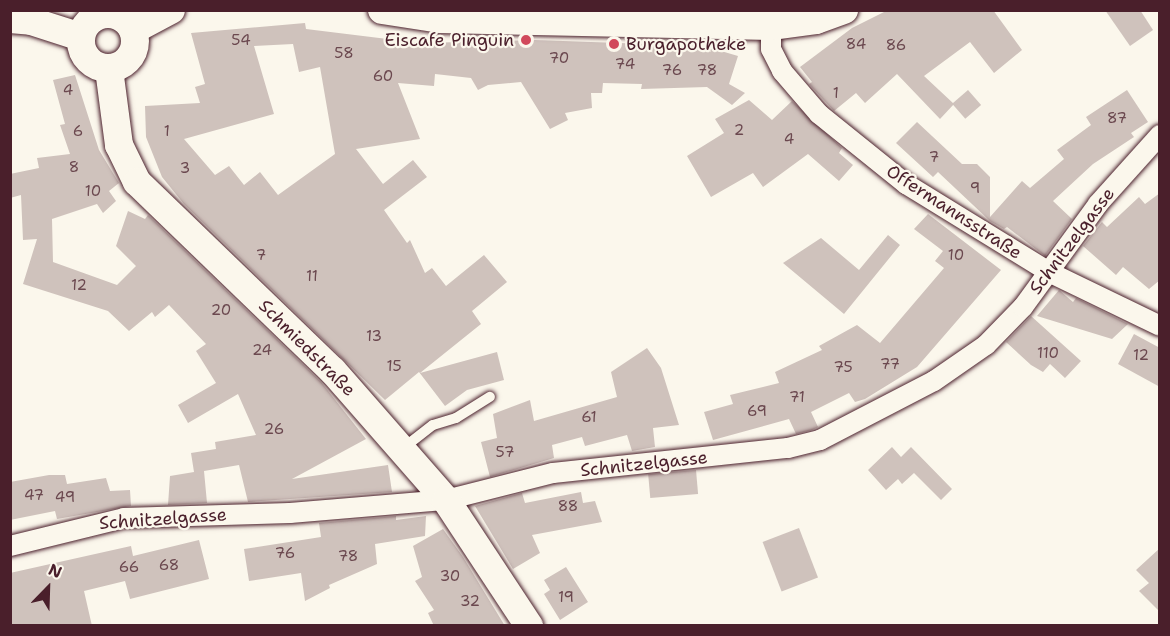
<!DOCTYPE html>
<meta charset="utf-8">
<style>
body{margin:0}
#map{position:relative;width:1170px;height:636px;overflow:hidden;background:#fbf7ec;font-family:"Shantell Sans",sans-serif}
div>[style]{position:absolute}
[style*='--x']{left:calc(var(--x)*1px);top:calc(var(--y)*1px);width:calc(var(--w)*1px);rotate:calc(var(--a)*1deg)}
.building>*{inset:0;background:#cfc2bc;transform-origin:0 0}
.roads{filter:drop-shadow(0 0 2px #4a1f2b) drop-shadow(0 0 2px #4a1f2b)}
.lane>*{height:10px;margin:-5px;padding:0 5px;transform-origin:5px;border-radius:5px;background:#fbf7ec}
.street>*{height:20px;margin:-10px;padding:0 10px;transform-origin:10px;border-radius:10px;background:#fbf7ec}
.secondary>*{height:28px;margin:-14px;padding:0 14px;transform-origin:14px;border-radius:14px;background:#fbf7ec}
.secondary>.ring{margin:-14px;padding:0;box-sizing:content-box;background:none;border:28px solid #fbf7ec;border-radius:50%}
.dots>*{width:16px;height:16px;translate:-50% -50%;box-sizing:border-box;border:3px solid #fbf7ec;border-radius:50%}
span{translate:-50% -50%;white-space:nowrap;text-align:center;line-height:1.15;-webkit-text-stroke:4.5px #fbf7ec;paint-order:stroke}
.number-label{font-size:15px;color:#6b484f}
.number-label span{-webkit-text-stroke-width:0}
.poi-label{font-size:18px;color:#4a1f2b}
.right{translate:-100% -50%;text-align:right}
.left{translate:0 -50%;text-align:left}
.street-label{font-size:18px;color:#4a1f2b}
.frame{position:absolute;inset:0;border:12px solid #4a1f2b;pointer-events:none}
.north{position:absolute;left:18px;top:558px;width:60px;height:60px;-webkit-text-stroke:4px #fbf7ec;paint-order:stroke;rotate:23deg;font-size:16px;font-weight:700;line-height:24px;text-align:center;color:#4a1f2b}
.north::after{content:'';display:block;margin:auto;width:21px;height:27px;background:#4a1f2b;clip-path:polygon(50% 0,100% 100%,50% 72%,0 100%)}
</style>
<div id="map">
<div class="building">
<i style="clip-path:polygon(888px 10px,993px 10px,1022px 50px,994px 73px,970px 42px,924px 76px,954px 104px,940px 119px,897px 74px,865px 103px,856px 93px,834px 111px,809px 84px,812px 82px,800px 67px,852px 28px)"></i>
<i style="clip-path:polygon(1105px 10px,1140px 10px,1153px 30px,1130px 46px)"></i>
<i style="clip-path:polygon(evenodd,305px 23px,306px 29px,420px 43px,535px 40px,704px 46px,738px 56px,729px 84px,745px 93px,732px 105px,707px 87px,641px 89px,642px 84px,603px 83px,602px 93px,591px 93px,592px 108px,565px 113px,568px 120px,550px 129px,521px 82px,488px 85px,478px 90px,471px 78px,435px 74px,434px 86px,398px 83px,420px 139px,356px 149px,383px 184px,413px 160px,427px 177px,384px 210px,407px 243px,410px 240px,425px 273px,432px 268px,446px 286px,484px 255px,507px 282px,472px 311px,481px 324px,420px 373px,497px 352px,504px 380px,467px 390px,445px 406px,419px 372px,385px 400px,184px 204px,162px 177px,146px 137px,145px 106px,200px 103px,195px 87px,205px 84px,191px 33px,305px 23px,293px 44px,299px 72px,320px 67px,335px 154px,278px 195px,260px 172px,244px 185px,229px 166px,215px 175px,184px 139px,274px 114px,254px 46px,293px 44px)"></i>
<i style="clip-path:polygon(75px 75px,99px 150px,119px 183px,109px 191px,116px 201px,103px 213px,97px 204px,52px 219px,53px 262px,117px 285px,136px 266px,116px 246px,128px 211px,145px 219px,148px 215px,321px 382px,366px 439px,292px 479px,388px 465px,392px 492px,248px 502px,239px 465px,204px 471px,207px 503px,168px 505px,170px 476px,194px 472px,191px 453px,216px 449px,215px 442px,256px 435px,238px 394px,188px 423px,178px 405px,216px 383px,196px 351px,206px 344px,169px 305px,155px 317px,152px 312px,129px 331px,108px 311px,23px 284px,37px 239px,23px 240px,21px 195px,10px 198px,10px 174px,39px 168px,37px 158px,70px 154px,60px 125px,65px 124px,53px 80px)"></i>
<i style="left:968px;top:90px;width:20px;height:21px;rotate:49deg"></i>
<i style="clip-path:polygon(1127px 90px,1148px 122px,1131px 133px,1134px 137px,1093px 164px,1053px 201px,1072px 219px,1045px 256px,1007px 227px,1004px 229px,990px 221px,938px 172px,933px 177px,896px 143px,917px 122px,962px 164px,977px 164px,990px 177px,990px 217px,1022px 181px,1030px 188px,1064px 159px,1057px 150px,1091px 125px,1086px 117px)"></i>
<i style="clip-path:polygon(749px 100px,772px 120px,792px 101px,842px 148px,839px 153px,853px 165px,839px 181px,808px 154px,763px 187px,753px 173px,711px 197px,687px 156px,724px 133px,715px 119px)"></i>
<i style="clip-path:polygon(1160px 193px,1160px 280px,1149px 289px,1123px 267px,1116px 275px,1083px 246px,1102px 222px,1107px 227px,1139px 197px,1145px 204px)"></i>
<i style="clip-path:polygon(928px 214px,1001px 270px,917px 367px,865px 399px,855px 402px,849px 393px,811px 412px,818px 427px,812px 430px,796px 434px,789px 419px,713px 440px,704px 412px,733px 404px,730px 395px,779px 383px,775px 372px,822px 350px,819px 346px,857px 325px,880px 343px,944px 268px,935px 261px,943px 251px,914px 229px)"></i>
<i style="clip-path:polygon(888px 235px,900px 245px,844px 314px,783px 263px,821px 238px,859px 270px)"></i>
<i style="clip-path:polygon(1059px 290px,1073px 302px,1076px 298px,1128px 324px,1112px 339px,1037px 316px)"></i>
<i style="clip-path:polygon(1031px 316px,1081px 361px,1065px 378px,1050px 364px,1043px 372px,1031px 365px,1006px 342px)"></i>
<i style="clip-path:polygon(1134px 334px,1160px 348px,1160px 387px,1118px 364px)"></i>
<i style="clip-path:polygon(647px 348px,661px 368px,679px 425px,653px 428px,655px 447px,632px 451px,627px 435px,585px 446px,582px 437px,552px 445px,554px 458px,490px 477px,481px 442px,497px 438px,493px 414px,530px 400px,534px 421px,617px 397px,611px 372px)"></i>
<i style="clip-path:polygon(892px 447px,901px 457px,911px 447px,952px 489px,941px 500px,914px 473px,902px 484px,898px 479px,886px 490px,868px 470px)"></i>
<i style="left:696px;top:470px;width:24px;height:48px;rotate:85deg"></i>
<i style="clip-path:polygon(49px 475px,65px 475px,67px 484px,106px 478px,110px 491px,130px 490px,131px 506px,57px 519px,55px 511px,10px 520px,10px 482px)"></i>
<i style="clip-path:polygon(581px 492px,583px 503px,595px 501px,602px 522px,532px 535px,540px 553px,513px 569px,475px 506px,522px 493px,525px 503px)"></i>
<i style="clip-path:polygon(396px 516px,396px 520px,426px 516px,425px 536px,375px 544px,377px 564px,329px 585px,330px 588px,305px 601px,301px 573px,249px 581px,244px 549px,321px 537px,319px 523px)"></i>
<i style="left:799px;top:528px;width:53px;height:39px;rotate:69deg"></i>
<i style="clip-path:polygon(443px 529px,463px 557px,505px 626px,434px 626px,428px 613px,434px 610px,415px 581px,422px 577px,413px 546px)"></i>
<i style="clip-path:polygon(199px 540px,209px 579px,130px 599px,125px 581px,84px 591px,92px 626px,10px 626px,10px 573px,131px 546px,133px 556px)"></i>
<i style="clip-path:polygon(1160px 548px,1160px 612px,1139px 591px,1149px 583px,1136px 570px)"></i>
<i style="clip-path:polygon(566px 567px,588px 602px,560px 620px,544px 594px,550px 590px,544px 580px)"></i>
</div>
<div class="roads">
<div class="lane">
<i style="--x:402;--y:449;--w:39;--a:-38"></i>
<i style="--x:433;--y:425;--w:24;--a:-17"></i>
<i style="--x:456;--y:418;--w:40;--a:-32"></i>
</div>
<div class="street">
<i style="--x:771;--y:26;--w:23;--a:90"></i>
<i style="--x:771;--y:49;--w:25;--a:63"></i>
<i style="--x:782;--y:71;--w:57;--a:49.3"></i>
<i style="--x:819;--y:114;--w:112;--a:38.8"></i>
<i style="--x:906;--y:184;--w:168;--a:31.6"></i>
<i style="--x:1049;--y:272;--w:123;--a:25.9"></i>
<i style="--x:10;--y:546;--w:117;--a:-13.8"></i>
<i style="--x:124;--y:518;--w:166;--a:-1.7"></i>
<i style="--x:290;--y:513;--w:157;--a:-4.8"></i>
<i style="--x:446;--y:500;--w:110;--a:-14.2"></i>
<i style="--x:553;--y:473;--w:236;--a:-6.1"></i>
<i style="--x:788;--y:448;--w:33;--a:-14"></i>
<i style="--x:820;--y:440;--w:128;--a:-27.4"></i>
<i style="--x:934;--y:381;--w:63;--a:-34.7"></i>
<i style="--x:986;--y:345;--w:53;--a:-45.8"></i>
<i style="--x:1023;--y:307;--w:127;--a:-53.9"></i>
<i style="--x:1098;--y:204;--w:93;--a:-48.1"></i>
</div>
<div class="secondary">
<i style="--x:382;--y:10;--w:59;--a:8.8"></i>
<i style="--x:440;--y:19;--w:331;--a:1.2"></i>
<i style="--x:771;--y:26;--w:45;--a:-7.6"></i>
<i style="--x:816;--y:20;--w:30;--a:-20"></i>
<i class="ring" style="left:81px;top:14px;width:26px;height:26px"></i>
<i style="--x:10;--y:19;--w:21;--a:5"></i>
<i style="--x:31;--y:21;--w:52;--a:17.7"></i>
<i style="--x:133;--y:30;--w:43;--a:-27.8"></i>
<i style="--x:109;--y:69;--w:77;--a:82.5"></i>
<i style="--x:119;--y:145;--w:41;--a:64.1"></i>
<i style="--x:137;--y:182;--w:272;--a:44"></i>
<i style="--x:333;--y:371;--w:171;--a:48.8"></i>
<i style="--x:446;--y:500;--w:151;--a:56.6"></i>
</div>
</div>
<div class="dots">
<i style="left:526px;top:40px;background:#d1495b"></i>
<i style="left:614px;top:44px;background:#d1495b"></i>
</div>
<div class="number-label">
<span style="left:241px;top:41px">54</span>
<span style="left:856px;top:45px">84</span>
<span style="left:896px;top:46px">86</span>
<span style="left:344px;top:54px">58</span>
<span style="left:559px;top:59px">70</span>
<span style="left:625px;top:65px">74</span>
<span style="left:672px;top:71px">76</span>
<span style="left:707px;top:71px">78</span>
<span style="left:383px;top:77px">60</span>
<span style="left:68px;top:91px">4</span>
<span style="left:836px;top:94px">1</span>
<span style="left:1117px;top:119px">87</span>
<span style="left:739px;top:131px">2</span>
<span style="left:78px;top:132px">6</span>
<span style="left:167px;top:132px">1</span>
<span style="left:789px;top:140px">4</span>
<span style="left:934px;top:158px">7</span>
<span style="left:74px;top:168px">8</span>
<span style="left:185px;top:169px">3</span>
<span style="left:975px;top:189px">9</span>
<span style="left:93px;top:192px">10</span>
<span style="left:261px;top:256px">7</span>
<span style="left:956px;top:256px">10</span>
<span style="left:312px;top:277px">11</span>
<span style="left:79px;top:286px">12</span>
<span style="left:221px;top:311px">20</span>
<span style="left:374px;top:337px">13</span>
<span style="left:262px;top:351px">24</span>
<span style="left:1048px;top:354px">110</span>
<span style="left:1141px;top:356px">12</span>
<span style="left:890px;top:365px">77</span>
<span style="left:394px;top:367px">15</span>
<span style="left:843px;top:368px">75</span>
<span style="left:797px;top:398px">71</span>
<span style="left:757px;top:412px">69</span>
<span style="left:589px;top:418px">61</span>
<span style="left:274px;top:430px">26</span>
<span style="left:505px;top:453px">57</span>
<span style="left:34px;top:496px">47</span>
<span style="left:65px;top:498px">49</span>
<span style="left:568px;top:507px">88</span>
<span style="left:285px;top:554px">76</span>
<span style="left:348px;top:557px">78</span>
<span style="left:169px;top:566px">68</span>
<span style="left:129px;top:568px">66</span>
<span style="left:450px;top:577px">30</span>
<span style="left:566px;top:598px">19</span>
<span style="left:470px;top:602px">32</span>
</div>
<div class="poi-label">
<span class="right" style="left:514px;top:40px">Eiscafe Pinguin</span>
<span class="left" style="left:626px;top:44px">Burgapotheke</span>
</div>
<div class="street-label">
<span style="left:954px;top:212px;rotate:33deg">Offermannsstraße</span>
<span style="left:1072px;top:241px;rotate:-53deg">Schnitzelgasse</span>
<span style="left:307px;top:348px;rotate:45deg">Schmiedstraße</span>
<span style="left:644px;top:464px;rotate:-6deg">Schnitzelgasse</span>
<span style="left:163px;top:519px;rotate:-4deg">Schnitzelgasse</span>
</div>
<div class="frame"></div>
<div class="north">N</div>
</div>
